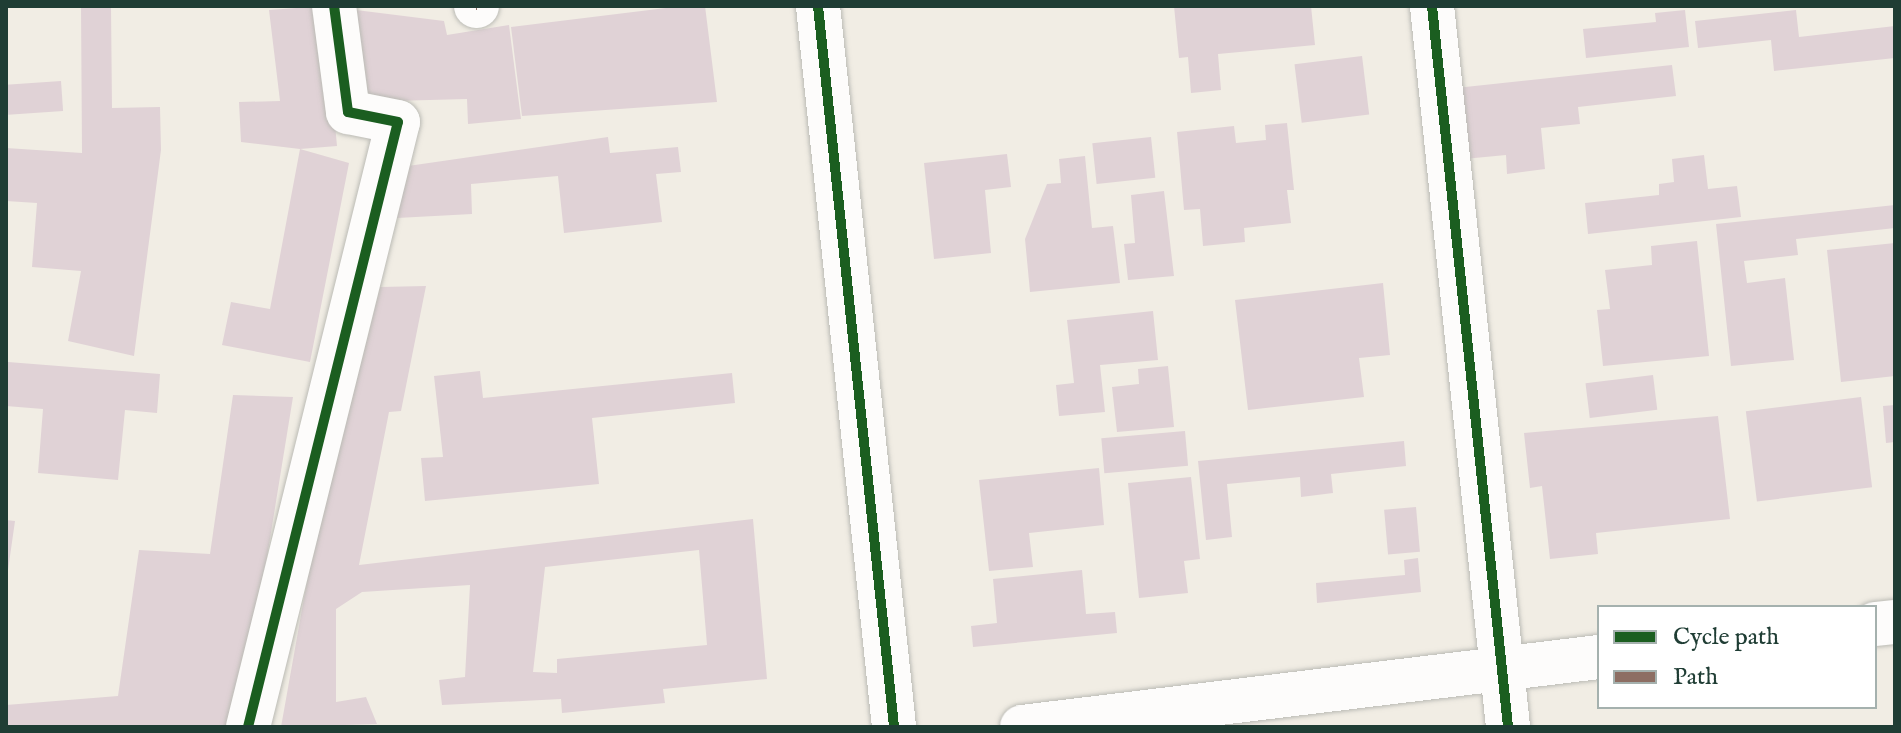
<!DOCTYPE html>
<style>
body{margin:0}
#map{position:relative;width:1901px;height:733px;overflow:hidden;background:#f1ede4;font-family:"IM FELL English",serif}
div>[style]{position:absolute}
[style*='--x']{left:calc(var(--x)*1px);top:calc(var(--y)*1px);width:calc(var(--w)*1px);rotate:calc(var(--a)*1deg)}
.building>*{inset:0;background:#e0d2d6;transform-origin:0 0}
.roads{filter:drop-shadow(0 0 2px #bbbbb5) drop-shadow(0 0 2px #bbbbb5)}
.minor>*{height:44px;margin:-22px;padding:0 22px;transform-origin:22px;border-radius:22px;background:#fdfcfb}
.quiet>*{height:8px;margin-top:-4px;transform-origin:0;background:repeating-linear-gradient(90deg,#8d6e63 0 16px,transparent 0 24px)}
.cycleway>*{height:10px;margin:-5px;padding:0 5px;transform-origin:5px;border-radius:5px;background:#1b5e20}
span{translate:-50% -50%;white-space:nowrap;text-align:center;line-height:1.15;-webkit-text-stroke:7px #fff;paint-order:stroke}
.frame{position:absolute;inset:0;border:8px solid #1f3d34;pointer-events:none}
.legend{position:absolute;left:1597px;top:605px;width:280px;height:104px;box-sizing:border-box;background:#fff;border:2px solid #a5b1ae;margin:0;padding:10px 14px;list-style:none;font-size:24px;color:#1f3d34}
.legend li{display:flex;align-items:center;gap:16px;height:40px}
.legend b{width:40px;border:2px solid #a5b1ae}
</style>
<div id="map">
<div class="building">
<i style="clip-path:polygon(81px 6px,111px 6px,112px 108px,160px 107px,161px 150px,134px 356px,68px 341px,81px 271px,32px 267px,37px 203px,6px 201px,6px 148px,82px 153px)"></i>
<i style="clip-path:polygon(324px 6px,337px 146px,300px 149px,349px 163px,310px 362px,222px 345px,231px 302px,270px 309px,300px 149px,241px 142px,239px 102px,280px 101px,269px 10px)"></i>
<i style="clip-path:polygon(682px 6px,705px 6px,717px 102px,522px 116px,511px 27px)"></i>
<i style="clip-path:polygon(1174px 6px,1311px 6px,1315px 45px,1218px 54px,1221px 90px,1191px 93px,1188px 57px,1179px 58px)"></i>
<i style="clip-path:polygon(348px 9px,444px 21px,447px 35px,509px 25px,521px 119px,468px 124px,467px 99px,354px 102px)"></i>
<i style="clip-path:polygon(1685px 10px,1689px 47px,1586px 58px,1583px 29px,1656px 22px,1655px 13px)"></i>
<i style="clip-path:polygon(1796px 10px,1799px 37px,1895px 26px,1895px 58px,1774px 71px,1771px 40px,1698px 48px,1695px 21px)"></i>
<i style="left:1362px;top:56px;width:59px;height:68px;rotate:83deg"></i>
<i style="clip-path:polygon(1672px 65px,1676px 96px,1578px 107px,1580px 124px,1541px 128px,1545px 169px,1507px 174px,1506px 155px,1464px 159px,1456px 88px)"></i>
<i style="left:61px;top:81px;width:30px;height:55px;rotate:86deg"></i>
<i style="clip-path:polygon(1287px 123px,1294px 190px,1287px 190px,1291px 223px,1244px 228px,1245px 242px,1203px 246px,1200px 209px,1184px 210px,1177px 132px,1234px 126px,1236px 143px,1266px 140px,1265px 125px)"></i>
<i style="clip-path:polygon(608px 137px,610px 153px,678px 147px,681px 172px,656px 174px,662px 222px,564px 233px,558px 176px,471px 184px,472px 214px,397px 218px,408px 166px)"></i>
<i style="left:1151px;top:137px;width:41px;height:59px;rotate:84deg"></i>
<i style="clip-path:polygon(1007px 154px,1011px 187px,985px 190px,991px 253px,934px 259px,924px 163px)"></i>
<i style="clip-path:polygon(1704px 155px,1708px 189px,1737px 186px,1741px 217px,1588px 234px,1585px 203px,1659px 195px,1659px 184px,1674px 182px,1672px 159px)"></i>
<i style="clip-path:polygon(1085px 156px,1092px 228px,1113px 226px,1120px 283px,1030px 292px,1025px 239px,1047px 184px,1061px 183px,1059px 159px)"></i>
<i style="clip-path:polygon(1164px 191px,1174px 276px,1128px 280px,1124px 244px,1135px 243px,1131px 195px)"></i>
<i style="clip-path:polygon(1895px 205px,1895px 228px,1796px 239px,1798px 255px,1744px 261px,1747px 283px,1785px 278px,1794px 360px,1731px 366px,1716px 224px)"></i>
<i style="clip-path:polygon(1697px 241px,1709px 356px,1603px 366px,1597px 310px,1610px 309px,1605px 270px,1652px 265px,1651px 246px)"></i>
<i style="clip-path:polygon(1895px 243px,1895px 376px,1841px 382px,1827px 250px)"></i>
<i style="clip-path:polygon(1383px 283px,1390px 355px,1359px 358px,1364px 397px,1248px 410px,1235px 300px)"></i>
<i style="clip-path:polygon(evenodd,426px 286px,401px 411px,389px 412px,359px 565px,753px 519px,767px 679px,663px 689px,665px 703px,562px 713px,561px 699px,442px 705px,439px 680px,465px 677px,470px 585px,362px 592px,336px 609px,336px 702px,366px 697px,377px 724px,281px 727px,309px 570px,380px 287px,426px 286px,699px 550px,707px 645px,557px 659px,557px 673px,533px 672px,545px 567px,699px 550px)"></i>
<i style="clip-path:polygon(1153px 311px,1158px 360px,1100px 365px,1105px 412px,1059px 416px,1056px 385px,1074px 383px,1067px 320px)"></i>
<i style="clip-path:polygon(8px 362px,160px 374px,157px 413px,125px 410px,118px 480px,38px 473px,43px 409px,6px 406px)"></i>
<i style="clip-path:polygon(1168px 366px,1174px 427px,1117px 432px,1112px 387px,1139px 384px,1138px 369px)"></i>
<i style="clip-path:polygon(480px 371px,483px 398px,732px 373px,735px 403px,592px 418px,599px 484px,425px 501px,421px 458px,443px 457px,434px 376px)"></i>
<i style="left:1653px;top:375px;width:35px;height:68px;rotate:83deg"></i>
<i style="clip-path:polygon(233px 395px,293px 397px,267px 557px,229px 727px,6px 727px,6px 705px,118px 696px,139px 550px,210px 554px)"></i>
<i style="left:1861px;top:397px;width:91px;height:116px;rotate:83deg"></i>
<i style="clip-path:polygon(1895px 405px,1895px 442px,1886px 443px,1883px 406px)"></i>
<i style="clip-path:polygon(1718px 416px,1730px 519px,1596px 533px,1598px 554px,1550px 559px,1542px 486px,1530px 488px,1524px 433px)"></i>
<i style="left:1185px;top:431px;width:35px;height:84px;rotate:85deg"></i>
<i style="clip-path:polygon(1404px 441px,1406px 466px,1331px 474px,1333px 493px,1301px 497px,1300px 477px,1227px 484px,1232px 537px,1206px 540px,1198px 461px)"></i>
<i style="clip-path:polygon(1099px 468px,1104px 525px,1029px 533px,1033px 567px,989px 571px,979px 480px)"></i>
<i style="clip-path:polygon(1191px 477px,1200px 559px,1184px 561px,1188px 593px,1139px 598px,1128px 483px)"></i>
<i style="left:1416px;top:507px;width:45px;height:32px;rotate:85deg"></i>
<i style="clip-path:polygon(6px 520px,15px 521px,8px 570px,6px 570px)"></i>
<i style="clip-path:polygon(1418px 558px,1421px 592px,1317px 603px,1316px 583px,1405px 575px,1404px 560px)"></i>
<i style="clip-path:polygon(1082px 570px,1086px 614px,1115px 612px,1117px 633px,973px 647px,971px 626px,997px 623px,993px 579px)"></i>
</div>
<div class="roads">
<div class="minor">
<i style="--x:476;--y:6;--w:1;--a:0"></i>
<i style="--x:818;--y:6;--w:725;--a:83.98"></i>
<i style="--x:1432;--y:6;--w:725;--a:83.98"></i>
<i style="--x:1875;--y:624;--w:20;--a:-6"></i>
<i style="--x:248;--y:727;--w:623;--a:-76.08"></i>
<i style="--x:398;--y:122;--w:51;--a:-168.7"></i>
<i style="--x:348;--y:112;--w:107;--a:-97.5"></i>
<i style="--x:1022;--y:727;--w:581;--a:-6.92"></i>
</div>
</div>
<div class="quiet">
<i style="--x:476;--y:6;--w:1;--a:0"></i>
</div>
<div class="cycleway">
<i style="--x:818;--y:6;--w:725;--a:83.98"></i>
<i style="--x:1432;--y:6;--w:725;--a:83.98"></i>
<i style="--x:248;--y:727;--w:623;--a:-76.08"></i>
<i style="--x:398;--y:122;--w:51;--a:-168.7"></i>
<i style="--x:348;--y:112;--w:107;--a:-97.5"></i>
</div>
<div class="frame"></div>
<ul class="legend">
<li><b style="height:10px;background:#1b5e20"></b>Cycle path</li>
<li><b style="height:10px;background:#8d6e63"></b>Path</li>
</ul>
</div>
